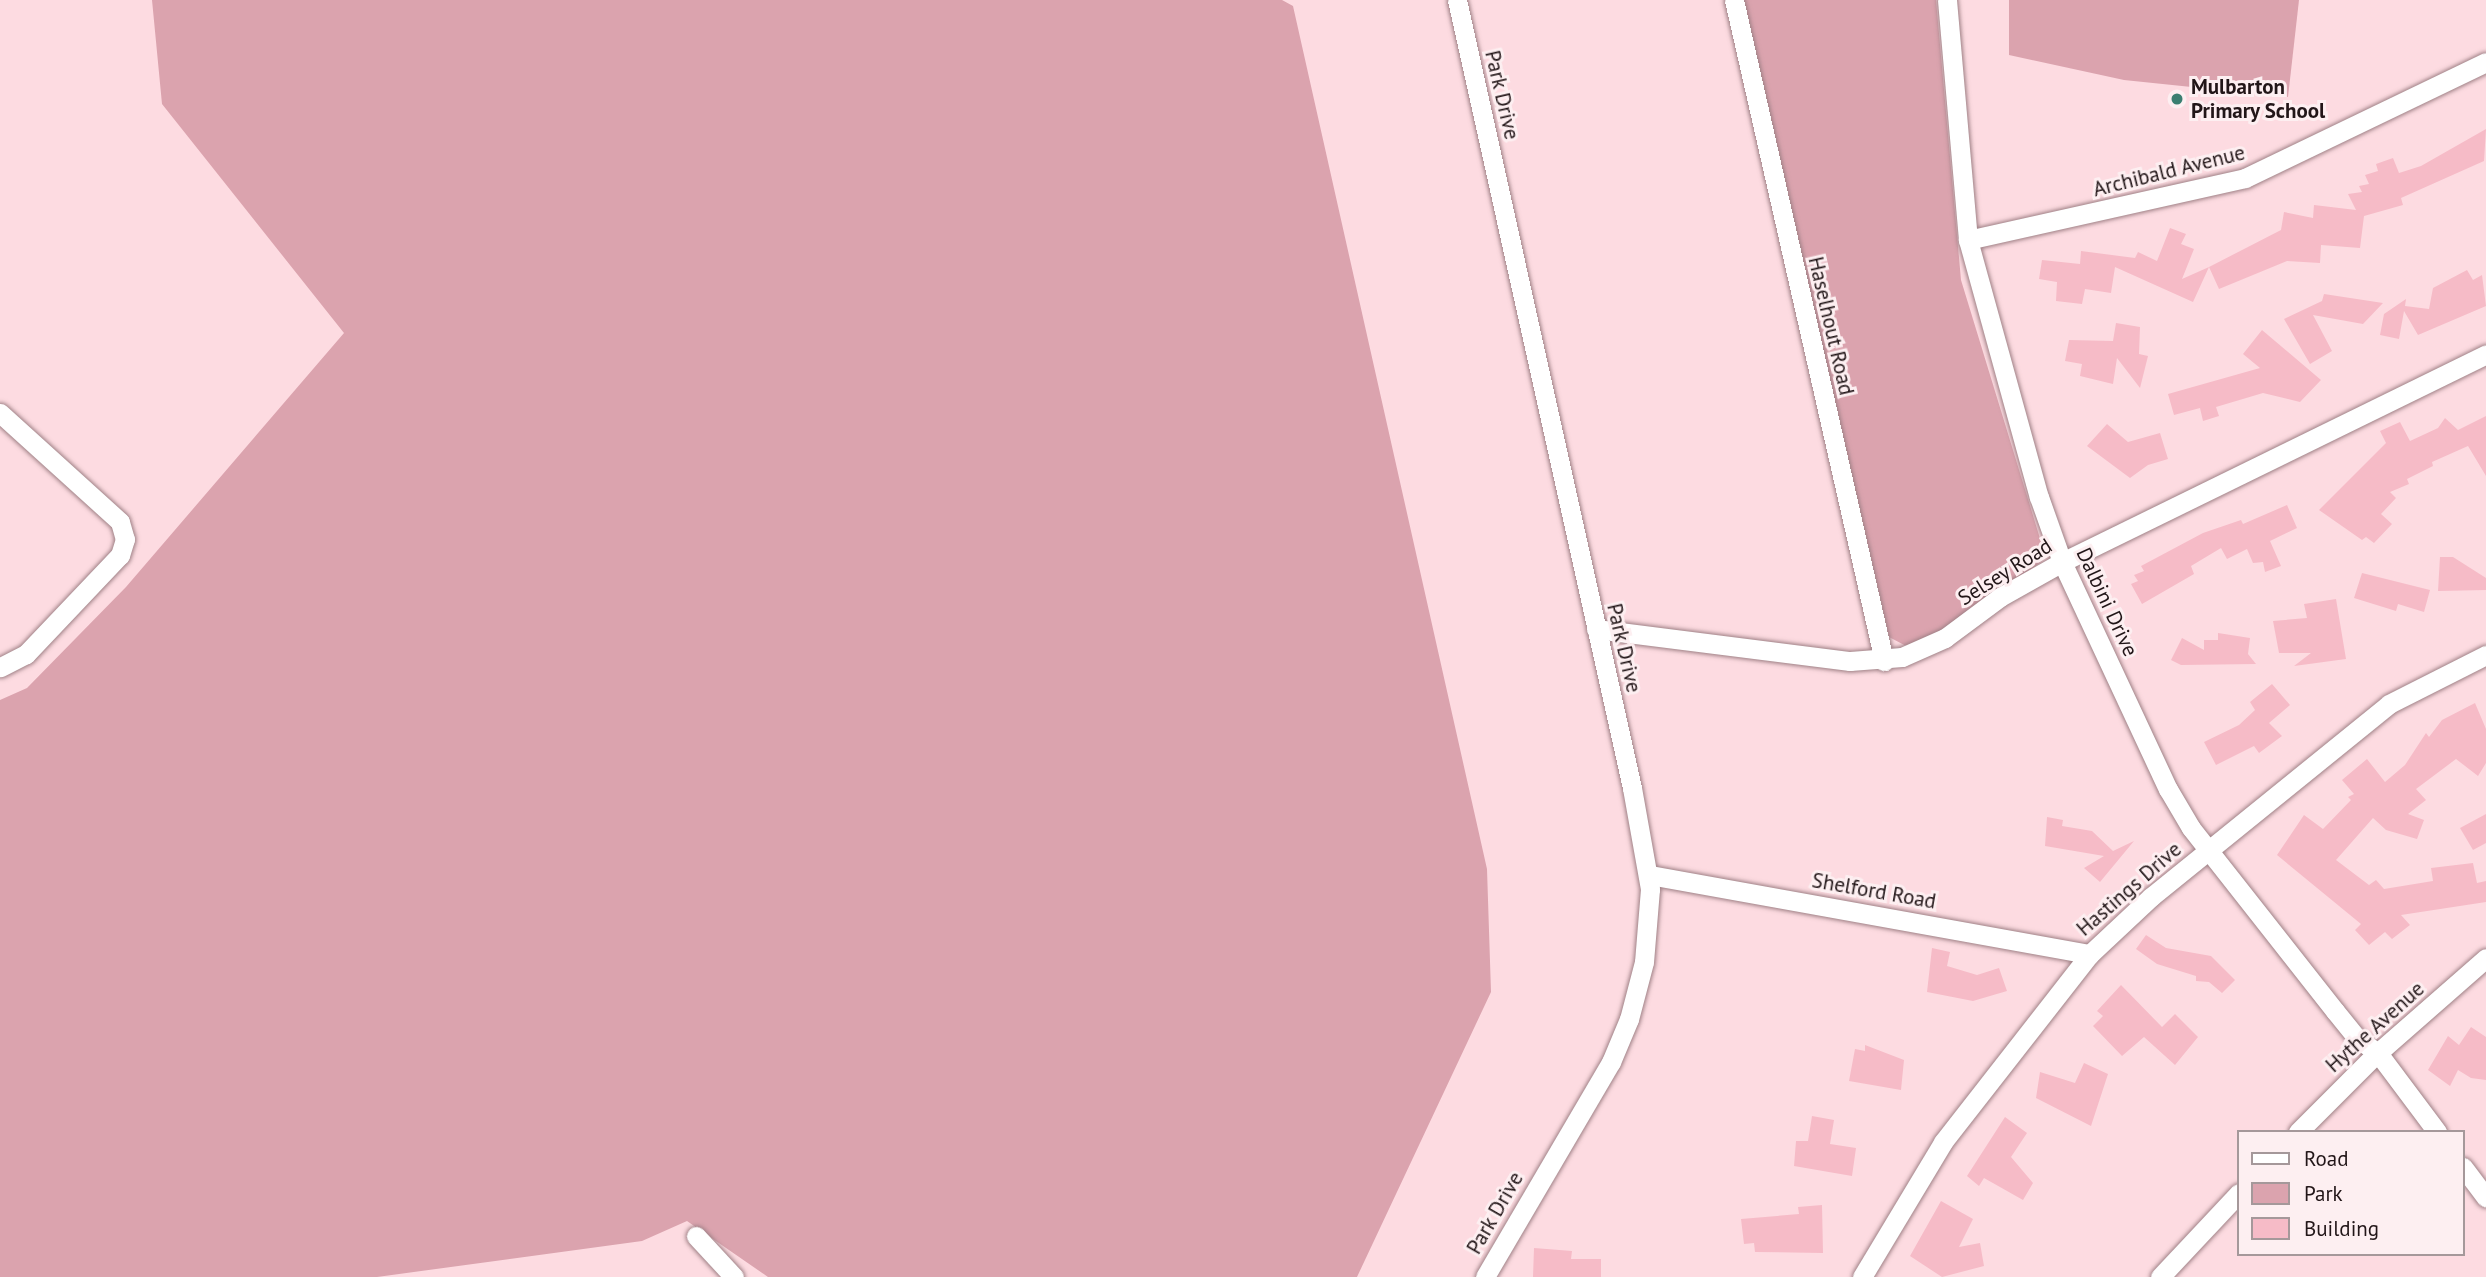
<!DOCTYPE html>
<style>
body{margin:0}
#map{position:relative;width:2486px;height:1277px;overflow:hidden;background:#fddbe1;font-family:"PT Sans",sans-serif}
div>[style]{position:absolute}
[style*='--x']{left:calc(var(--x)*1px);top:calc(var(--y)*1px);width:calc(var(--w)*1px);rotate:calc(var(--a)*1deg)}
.green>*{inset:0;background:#dba3ae}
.building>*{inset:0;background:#f6bbc7}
.roads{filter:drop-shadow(0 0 2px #9f8186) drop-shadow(0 0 2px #9f8186)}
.street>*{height:19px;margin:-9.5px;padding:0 9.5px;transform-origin:9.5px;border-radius:9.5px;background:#fff}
.dots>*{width:19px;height:19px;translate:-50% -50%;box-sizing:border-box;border:4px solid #fdeff1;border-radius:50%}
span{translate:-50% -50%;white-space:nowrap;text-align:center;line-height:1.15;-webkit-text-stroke:6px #fdeff1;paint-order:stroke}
.poi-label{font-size:21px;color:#221618;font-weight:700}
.left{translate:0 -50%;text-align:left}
.street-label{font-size:21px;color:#221618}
.legend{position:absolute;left:2237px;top:1130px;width:228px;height:126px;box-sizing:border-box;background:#fdeff1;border:2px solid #a5989a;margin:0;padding:9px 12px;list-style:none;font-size:21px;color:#221618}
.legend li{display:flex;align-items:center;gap:14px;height:35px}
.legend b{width:35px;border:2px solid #a5989a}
</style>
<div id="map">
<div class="green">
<i style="clip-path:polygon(152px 0,1282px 0,1293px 6px,1487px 869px,1491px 992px,1357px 1277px,768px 1277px,687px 1221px,642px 1241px,377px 1277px,0 1277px,0 700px,27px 688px,126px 587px,344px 333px,162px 104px)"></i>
<i style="clip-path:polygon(1742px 0,1936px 0,1961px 280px,2046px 558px,1948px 634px,1910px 648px,1889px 637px)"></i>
<i style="clip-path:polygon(2009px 0,2299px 0,2288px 97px,2124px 80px,2009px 55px)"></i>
</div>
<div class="building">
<i style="clip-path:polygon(2486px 129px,2484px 161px,2401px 198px,2403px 205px,2364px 216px,2360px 248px,2321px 245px,2320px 263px,2287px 261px,2219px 289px,2209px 267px,2281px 230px,2284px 212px,2313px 218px,2314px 205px,2356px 210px,2348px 194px,2362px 192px,2359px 186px,2369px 184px,2365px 175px,2378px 171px,2376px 164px,2393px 158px,2399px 173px,2421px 166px)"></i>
<i style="clip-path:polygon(2170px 228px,2186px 234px,2181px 244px,2194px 249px,2182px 279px,2209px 267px,2193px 302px,2115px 267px,2111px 293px,2085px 289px,2082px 304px,2056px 301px,2057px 282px,2039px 279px,2042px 260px,2080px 264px,2081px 251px,2135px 258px,2138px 252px,2157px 261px)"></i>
<i style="clip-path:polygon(2467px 270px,2473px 280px,2482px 275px,2486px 306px,2418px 335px,2404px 311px,2399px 339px,2380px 335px,2384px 314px,2406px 299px,2405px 306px,2429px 309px,2433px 288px)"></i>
<i style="clip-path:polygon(2324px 294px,2383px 303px,2363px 324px,2313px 315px,2332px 351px,2310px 364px,2284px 319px,2322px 301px)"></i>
<i style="clip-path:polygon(2116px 323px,2140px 327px,2139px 354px,2148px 356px,2140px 388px,2117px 358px,2113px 384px,2080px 376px,2082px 364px,2065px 361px,2069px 340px,2113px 341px)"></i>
<i style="clip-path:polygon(2262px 330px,2321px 380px,2300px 402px,2263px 393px,2216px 407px,2219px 416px,2203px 421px,2200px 408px,2174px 415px,2168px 394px,2260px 368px,2243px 354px)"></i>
<i style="clip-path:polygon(2486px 416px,2486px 476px,2468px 446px,2432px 462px,2433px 466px,2407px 479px,2409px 484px,2390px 492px,2396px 498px,2381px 514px,2392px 524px,2374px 543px,2366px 537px,2362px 540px,2319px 510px,2386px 443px,2380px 431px,2400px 422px,2410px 441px,2438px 428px,2445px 418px,2458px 430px)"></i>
<i style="clip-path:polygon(2107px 424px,2128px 442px,2160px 433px,2168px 459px,2148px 465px,2130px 478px,2087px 446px)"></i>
<i style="clip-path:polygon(2287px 505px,2297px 528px,2270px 541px,2281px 566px,2265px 572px,2263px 562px,2253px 563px,2247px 549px,2227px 559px,2221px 548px,2191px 566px,2194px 574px,2142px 604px,2131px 584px,2138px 581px,2134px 575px,2144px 571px,2141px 566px,2203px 533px,2241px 520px,2243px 524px)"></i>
<i style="clip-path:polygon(2440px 557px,2453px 557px,2486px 578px,2486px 590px,2438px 591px)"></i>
<i style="clip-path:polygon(2362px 573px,2430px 590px,2424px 612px,2398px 604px,2396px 611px,2354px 598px)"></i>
<i style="clip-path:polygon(2336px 599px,2346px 659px,2294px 666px,2311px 653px,2279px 653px,2273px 621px,2307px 618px,2304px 604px)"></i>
<i style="clip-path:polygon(2218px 633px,2250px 638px,2248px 654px,2256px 664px,2181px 665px,2171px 660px,2182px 638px,2204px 650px,2204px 640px,2218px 640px)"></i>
<i style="clip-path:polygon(2272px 684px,2290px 705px,2269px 723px,2282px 736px,2259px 753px,2254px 746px,2216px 765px,2204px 742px,2239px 725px,2255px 710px,2250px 702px)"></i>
<i style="clip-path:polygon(2475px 703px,2486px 729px,2486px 763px,2478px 776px,2456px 759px,2416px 789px,2426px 800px,2408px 814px,2424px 820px,2417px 839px,2386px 830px,2373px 818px,2336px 860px,2369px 885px,2376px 880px,2384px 889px,2433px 881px,2431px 868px,2473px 863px,2477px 883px,2486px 881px,2486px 902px,2401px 915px,2410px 925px,2392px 939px,2385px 932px,2369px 945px,2355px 930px,2361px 924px,2277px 855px,2304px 815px,2323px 829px,2351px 800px,2348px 797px,2354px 794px,2342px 780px,2367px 759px,2385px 782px,2405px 765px,2426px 733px,2429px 737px,2442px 720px)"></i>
<i style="clip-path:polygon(2486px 814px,2486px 843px,2473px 850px,2460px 828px)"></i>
<i style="clip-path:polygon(2047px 817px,2063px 820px,2062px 826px,2092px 831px,2113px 851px,2134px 841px,2100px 882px,2084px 868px,2104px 856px,2045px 846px)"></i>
<i style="clip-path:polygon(2146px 935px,2166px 948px,2211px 956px,2235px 980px,2222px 993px,2209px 982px,2196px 981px,2196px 976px,2157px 964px,2136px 949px)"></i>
<i style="clip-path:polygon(1932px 948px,1950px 952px,1947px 966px,1977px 975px,1999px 968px,2007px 991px,1973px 1001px,1927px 992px)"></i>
<i style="clip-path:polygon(2121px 985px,2162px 1027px,2175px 1014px,2198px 1037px,2175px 1065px,2144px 1037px,2122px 1056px,2093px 1026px,2103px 1016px,2097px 1011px)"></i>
<i style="clip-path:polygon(2471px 1027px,2486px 1037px,2486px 1080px,2471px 1078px,2458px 1070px,2450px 1086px,2428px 1070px,2448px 1036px,2459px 1045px)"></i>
<i style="clip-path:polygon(1865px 1045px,1904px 1060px,1901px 1090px,1849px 1081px,1855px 1049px,1865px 1051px)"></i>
<i style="clip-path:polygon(2084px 1063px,2108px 1074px,2091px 1126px,2036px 1098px,2040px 1072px,2075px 1083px)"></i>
<i style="clip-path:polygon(1812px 1116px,1834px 1120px,1830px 1144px,1856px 1148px,1852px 1176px,1794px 1166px,1796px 1141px,1808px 1141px)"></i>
<i style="clip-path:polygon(2005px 1117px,2027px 1133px,2011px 1157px,2033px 1183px,2023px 1200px,1984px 1178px,1979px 1186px,1967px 1176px)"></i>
<i style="clip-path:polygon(1941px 1201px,1973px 1219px,1959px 1247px,1980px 1243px,1984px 1266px,1942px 1277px,1910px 1256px)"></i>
<i style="clip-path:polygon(1822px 1205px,1823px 1253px,1755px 1252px,1754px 1243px,1744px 1244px,1741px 1219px,1799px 1214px,1798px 1207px)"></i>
<i style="clip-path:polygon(1534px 1248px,1572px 1251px,1571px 1259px,1601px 1259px,1601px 1277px,1533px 1277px)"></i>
</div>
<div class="roads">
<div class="street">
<i style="--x:1457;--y:0;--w:807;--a:77.48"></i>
<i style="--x:1632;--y:788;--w:103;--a:79.9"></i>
<i style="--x:1650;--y:889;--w:73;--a:94.7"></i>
<i style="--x:1644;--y:962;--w:59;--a:104.7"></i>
<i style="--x:1629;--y:1019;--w:47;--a:112.7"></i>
<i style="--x:1611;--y:1062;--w:249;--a:120.4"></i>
<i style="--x:1734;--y:0;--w:678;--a:77.21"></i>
<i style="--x:1947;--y:0;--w:241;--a:85"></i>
<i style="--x:1968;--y:240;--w:267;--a:74.6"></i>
<i style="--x:2039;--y:497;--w:69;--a:70.5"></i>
<i style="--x:2062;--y:562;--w:251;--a:65"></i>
<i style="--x:2168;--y:789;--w:45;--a:59.5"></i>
<i style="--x:2191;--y:828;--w:233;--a:51.8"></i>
<i style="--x:2335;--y:1011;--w:36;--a:51"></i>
<i style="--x:2358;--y:1039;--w:24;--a:35"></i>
<i style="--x:2378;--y:1053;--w:99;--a:53.2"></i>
<i style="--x:1968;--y:240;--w:284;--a:-12.6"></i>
<i style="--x:2245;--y:178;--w:267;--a:-25.7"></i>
<i style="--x:0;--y:413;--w:162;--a:42.2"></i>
<i style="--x:120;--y:522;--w:18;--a:74"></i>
<i style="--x:125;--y:539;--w:17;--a:107"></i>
<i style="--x:120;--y:555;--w:137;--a:133.5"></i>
<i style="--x:26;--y:654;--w:29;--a:153"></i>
<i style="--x:1596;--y:629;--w:256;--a:7.2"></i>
<i style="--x:1850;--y:661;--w:52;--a:-4.4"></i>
<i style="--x:1902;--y:657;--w:47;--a:-23.8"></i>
<i style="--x:1945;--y:638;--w:69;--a:-36.7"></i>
<i style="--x:2000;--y:597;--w:71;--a:-29.4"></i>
<i style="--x:2062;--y:562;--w:472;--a:-26.1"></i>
<i style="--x:1650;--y:875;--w:447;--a:10.2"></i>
<i style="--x:2298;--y:1132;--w:106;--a:-45"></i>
<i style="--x:2373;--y:1057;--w:150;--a:-41.2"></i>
<i style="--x:2463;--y:1167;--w:38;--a:53"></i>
<i style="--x:696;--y:1236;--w:56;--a:47.2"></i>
<i style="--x:1862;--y:1277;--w:157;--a:-59"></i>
<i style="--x:1943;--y:1142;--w:239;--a:-52"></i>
<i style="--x:2090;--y:954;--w:83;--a:-43.1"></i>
<i style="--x:2151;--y:897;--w:306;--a:-39"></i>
<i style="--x:2389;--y:704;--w:109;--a:-26.8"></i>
<i style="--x:2160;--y:1277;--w:115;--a:-46.8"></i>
</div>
</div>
<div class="dots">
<i style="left:2177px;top:99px;background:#3b7f71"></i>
</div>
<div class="poi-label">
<span class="left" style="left:2191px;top:99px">Mulbarton<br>Primary School</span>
</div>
<div class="street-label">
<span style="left:1502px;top:95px;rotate:77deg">Park Drive</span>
<span style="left:2169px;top:171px;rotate:-14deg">Archibald Avenue</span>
<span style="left:1831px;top:326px;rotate:77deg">Haselhout Road</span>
<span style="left:2005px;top:572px;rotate:-32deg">Selsey Road</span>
<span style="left:2107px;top:602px;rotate:65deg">Dalbini Drive</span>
<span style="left:1624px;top:648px;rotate:77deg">Park Drive</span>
<span style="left:2129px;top:889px;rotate:-41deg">Hastings Drive</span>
<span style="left:1874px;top:891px;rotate:10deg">Shelford Road</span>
<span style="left:2375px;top:1027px;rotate:-42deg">Hythe Avenue</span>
<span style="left:1495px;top:1213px;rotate:-60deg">Park Drive</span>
</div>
<ul class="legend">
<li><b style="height:9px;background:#fff"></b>Road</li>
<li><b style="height:19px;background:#dba3ae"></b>Park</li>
<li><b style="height:19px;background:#f6bbc7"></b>Building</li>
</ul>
</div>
